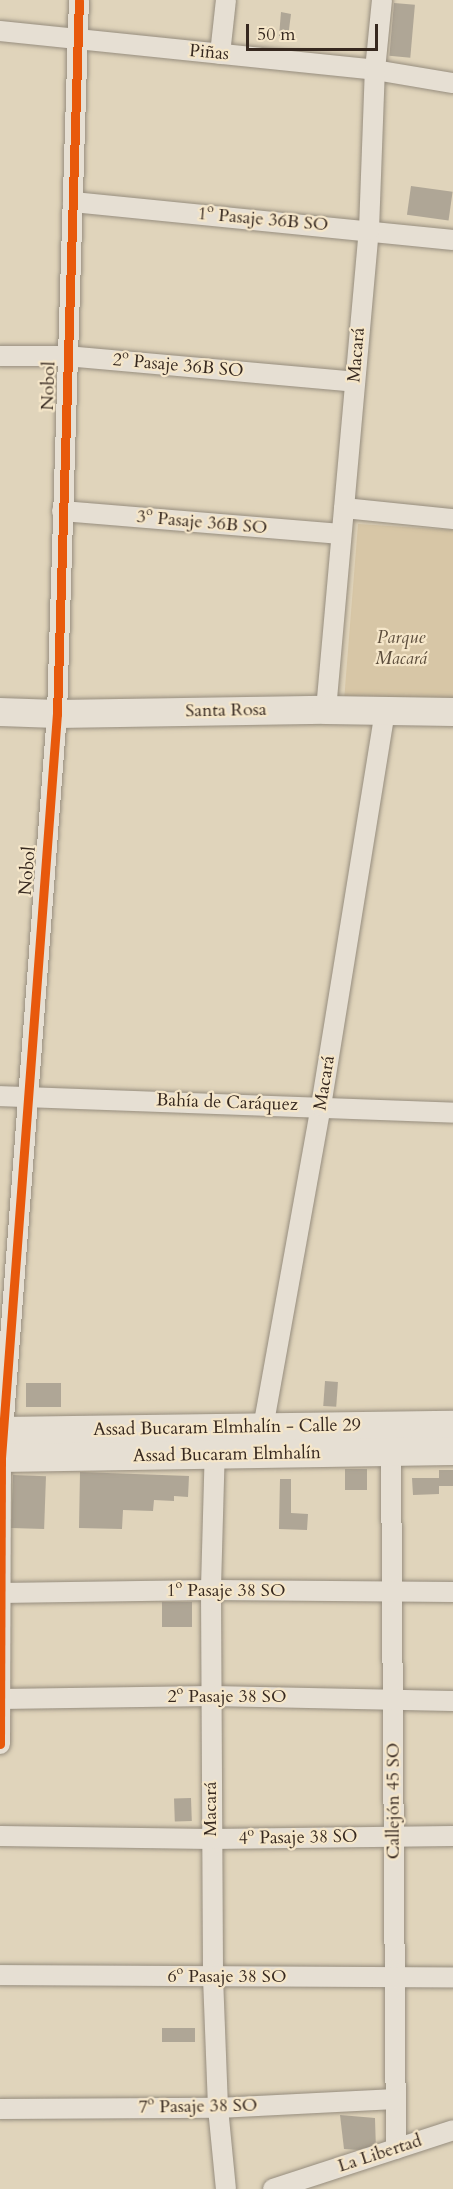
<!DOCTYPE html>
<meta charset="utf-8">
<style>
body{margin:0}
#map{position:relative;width:453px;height:2189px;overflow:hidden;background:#e0d4bb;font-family:Cardo,serif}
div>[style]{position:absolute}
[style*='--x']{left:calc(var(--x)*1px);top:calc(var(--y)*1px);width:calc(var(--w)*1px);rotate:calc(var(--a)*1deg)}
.green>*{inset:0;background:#d7c6a6}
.building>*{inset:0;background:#afa696;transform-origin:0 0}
.roads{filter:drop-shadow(0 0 2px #968d7e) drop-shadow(0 0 2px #968d7e)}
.street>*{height:20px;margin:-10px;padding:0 10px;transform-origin:10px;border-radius:10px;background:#e6dfd3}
.secondary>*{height:28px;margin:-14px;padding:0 14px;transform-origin:14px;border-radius:14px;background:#e6dfd3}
.cycleway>*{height:9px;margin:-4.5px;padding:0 4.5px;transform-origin:4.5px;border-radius:4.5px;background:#e8590c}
span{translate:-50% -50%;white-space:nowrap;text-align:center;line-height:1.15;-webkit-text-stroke:4.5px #f5e6c9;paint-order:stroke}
.street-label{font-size:18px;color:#36281f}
.park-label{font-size:18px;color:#5c4d3c;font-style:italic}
.scale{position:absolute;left:246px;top:24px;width:132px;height:27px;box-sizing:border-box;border:3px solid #36281f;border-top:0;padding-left:8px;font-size:18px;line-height:21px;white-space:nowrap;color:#36281f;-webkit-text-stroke:4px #f5e6c9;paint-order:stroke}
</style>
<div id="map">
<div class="green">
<i style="clip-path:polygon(358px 524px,453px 530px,453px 703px,344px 701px)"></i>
</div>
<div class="building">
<i style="left:394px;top:3px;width:21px;height:53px;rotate:5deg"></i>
<i style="clip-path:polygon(281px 12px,291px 14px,288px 37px,279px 36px)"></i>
<i style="left:411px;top:186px;width:42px;height:29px;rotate:8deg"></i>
<i style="left:325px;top:1381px;width:13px;height:25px;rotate:4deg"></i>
<i style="left:26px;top:1383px;width:35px;height:24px"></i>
<i style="left:345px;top:1469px;width:22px;height:21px"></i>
<i style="clip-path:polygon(439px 1470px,453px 1470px,453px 1486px,439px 1486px,439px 1494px,413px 1495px,412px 1478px,439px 1478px)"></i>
<i style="clip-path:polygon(80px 1472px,189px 1476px,188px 1497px,174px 1496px,174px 1501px,154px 1500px,153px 1511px,123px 1510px,122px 1529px,79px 1528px)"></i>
<i style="left:13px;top:1475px;width:33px;height:53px;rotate:2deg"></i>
<i style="clip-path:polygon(280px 1479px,291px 1479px,291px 1513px,308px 1514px,307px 1530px,279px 1529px)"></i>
<i style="left:162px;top:1602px;width:30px;height:25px"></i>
<i style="left:191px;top:1798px;width:23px;height:17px;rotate:88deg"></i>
<i style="left:162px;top:2028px;width:33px;height:14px"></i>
<i style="clip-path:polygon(340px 2115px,375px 2118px,376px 2151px,344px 2149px)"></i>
</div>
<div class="roads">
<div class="street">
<i style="--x:0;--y:31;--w:377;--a:5.9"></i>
<i style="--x:375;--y:70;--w:79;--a:9.5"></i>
<i style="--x:220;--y:54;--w:54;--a:-83.7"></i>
<i style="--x:73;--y:202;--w:382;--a:5.7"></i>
<i style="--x:0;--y:356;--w:66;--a:0"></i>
<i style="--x:66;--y:356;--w:290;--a:5.1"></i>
<i style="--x:344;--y:508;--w:110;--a:5.8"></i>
<i style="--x:62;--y:511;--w:280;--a:4.7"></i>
<i style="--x:326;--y:710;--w:482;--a:-84.9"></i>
<i style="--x:369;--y:230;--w:160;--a:-87.9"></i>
<i style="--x:375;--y:70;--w:70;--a:-84.3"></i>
<i style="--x:0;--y:1096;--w:453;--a:2.1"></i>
<i style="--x:261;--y:1439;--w:338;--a:-79.8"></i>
<i style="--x:321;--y:1106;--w:399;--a:-80.8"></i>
<i style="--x:215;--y:1444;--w:146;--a:91.6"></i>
<i style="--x:211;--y:1590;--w:387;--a:89.7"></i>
<i style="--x:213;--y:1977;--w:131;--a:87.8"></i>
<i style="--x:218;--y:2108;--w:81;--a:84.4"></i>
<i style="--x:391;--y:1452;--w:697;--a:89.59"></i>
<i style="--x:0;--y:1593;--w:211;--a:-0.8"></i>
<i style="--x:211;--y:1590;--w:242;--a:0.5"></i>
<i style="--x:0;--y:1699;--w:212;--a:-0.8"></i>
<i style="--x:212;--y:1696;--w:241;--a:1.2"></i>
<i style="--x:0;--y:1744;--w:286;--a:-89.8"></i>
<i style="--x:1;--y:1458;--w:746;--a:-85.7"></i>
<i style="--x:57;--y:714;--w:714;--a:-88.24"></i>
<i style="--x:0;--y:1836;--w:211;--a:0.8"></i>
<i style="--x:211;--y:1839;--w:242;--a:-0.7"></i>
<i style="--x:0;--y:1975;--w:453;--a:0.3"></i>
<i style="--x:0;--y:2109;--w:218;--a:-0.3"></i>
<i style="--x:218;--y:2108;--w:178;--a:-2.9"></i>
<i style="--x:273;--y:2189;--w:189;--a:-18.1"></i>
</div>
<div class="secondary">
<i style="--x:0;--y:712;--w:57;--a:2"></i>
<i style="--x:57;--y:714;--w:269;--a:-0.9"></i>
<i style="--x:326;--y:710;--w:127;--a:0.9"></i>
<i style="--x:0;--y:1431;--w:453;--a:-0.8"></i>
<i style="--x:0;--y:1458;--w:453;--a:-0.9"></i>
</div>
</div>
<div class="cycleway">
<i style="--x:0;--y:1744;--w:286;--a:-89.8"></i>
<i style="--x:1;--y:1458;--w:746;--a:-85.7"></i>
<i style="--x:57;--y:714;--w:714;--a:-88.24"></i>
</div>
<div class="street-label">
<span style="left:209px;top:53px;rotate:5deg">Piñas</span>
<span style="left:263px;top:220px;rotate:5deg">1º Pasaje 36B SO</span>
<span style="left:357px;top:355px;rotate:-85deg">Macará</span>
<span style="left:178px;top:366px;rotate:5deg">2º Pasaje 36B SO</span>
<span style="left:49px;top:386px;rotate:-88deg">Nobol</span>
<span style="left:202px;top:523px;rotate:5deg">3º Pasaje 36B SO</span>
<span style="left:226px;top:711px;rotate:-1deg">Santa Rosa</span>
<span style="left:28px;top:871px;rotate:-85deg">Nobol</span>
<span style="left:325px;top:1083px;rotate:-81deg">Macará</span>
<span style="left:227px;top:1103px;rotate:2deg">Bahía de Caráquez</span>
<span style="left:227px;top:1428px;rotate:-1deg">Assad Bucaram Elmhalín - Calle 29</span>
<span style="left:227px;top:1455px;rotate:-1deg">Assad Bucaram Elmhalín</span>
<span style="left:226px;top:1591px">1º Pasaje 38 SO</span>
<span style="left:227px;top:1697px">2º Pasaje 38 SO</span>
<span style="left:394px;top:1801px;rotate:-90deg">Callejón 45 SO</span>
<span style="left:211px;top:1809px;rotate:-90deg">Macará</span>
<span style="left:298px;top:1838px;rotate:-1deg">4º Pasaje 38 SO</span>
<span style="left:227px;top:1977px">6º Pasaje 38 SO</span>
<span style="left:198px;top:2107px;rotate:-1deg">7º Pasaje 38 SO</span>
<span style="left:380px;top:2154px;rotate:-18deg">La Libertad</span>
</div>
<div class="park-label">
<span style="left:401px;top:649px">Parque<br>Macará</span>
</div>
<div class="scale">50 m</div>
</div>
